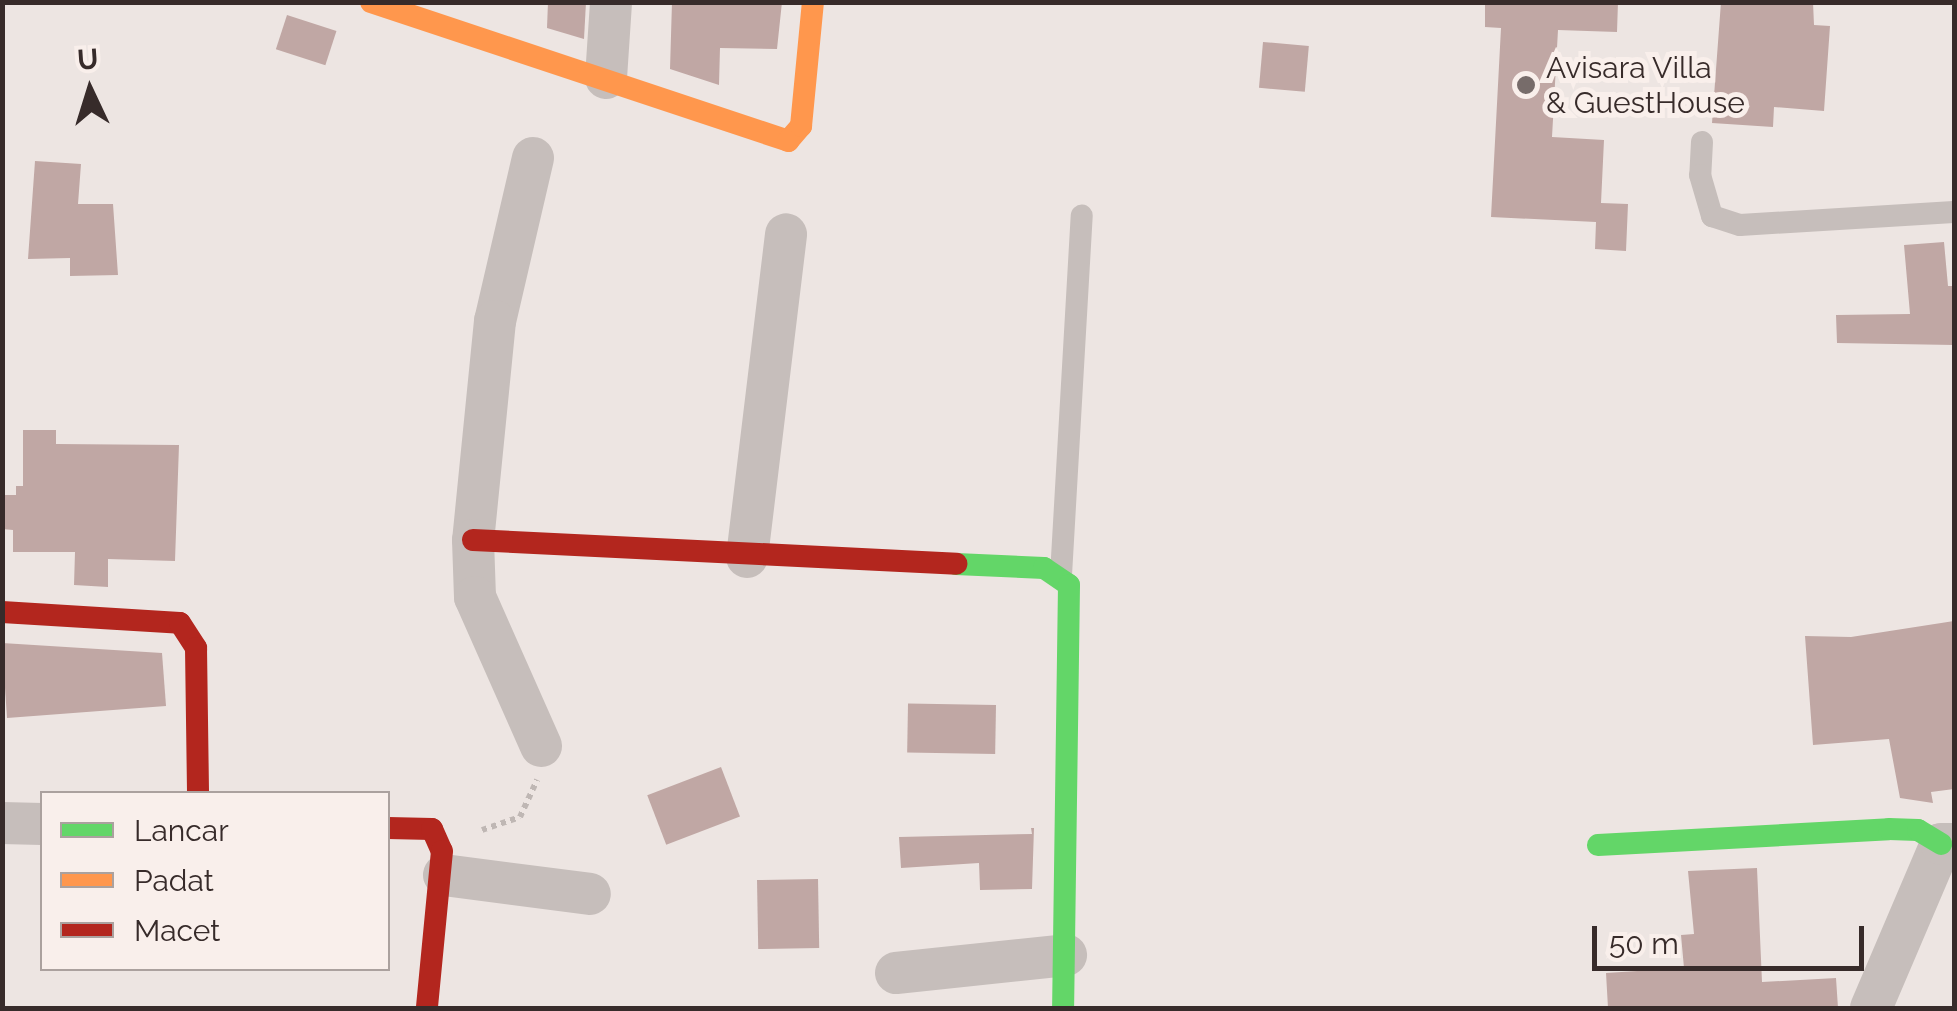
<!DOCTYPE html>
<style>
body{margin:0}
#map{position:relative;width:1957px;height:1011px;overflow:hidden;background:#ede5e2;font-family:Raleway,sans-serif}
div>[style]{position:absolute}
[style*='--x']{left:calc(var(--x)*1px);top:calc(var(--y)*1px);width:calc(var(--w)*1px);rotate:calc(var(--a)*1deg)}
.building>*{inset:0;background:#c0a7a4;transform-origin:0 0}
.path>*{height:6px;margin-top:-3px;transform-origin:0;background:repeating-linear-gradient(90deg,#bfb7b4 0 5px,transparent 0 10px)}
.lane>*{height:22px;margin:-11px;padding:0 11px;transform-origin:11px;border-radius:11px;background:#c6bebb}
.street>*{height:42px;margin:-21px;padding:0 21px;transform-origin:21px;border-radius:21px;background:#c6bebb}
.fast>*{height:22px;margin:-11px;padding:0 11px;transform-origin:11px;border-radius:11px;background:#63d668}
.slow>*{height:22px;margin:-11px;padding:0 11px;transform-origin:11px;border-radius:11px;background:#ff974d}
.jam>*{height:22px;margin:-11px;padding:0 11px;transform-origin:11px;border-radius:11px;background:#b3261e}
.dots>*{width:28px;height:28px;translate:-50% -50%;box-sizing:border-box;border:5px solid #f9efeb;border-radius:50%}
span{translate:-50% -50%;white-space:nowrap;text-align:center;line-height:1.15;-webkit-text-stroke:10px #f9efeb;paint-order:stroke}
.poi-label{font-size:30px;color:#372b2a}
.left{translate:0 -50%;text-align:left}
.frame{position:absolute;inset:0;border:5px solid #372b2a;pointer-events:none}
.legend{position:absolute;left:40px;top:791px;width:350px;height:180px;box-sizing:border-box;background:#f9efeb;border:2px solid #aba19e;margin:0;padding:12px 18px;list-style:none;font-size:30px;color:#372b2a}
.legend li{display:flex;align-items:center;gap:20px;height:50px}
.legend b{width:50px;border:2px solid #aba19e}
.north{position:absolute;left:40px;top:40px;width:100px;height:100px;-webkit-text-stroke:8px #f9efeb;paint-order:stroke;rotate:356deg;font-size:28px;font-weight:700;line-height:40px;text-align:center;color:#372b2a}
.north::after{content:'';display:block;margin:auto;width:35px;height:45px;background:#372b2a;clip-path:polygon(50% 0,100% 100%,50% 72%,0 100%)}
.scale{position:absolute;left:1592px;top:926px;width:272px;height:45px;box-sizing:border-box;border:5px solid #372b2a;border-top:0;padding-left:12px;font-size:30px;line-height:35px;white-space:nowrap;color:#372b2a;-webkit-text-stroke:8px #f9efeb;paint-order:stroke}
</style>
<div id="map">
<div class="building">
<i style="clip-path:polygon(548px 2px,586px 2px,584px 39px,547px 28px)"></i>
<i style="clip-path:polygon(672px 2px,782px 2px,777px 49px,720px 48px,719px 85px,670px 69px)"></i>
<i style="clip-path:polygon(1485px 2px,1618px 2px,1617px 32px,1558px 30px,1552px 137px,1604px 140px,1601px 203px,1628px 204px,1626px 251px,1595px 249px,1596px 222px,1491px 217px,1501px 28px,1485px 27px)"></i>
<i style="clip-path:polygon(1721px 2px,1813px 2px,1814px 25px,1830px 26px,1824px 111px,1774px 107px,1773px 127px,1712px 123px)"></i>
<i style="left:287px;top:15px;width:52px;height:36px;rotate:18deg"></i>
<i style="left:1263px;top:42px;width:46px;height:46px;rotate:5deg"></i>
<i style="clip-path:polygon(35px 161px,81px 164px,78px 204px,113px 204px,118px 275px,70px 276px,70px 258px,28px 259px)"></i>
<i style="clip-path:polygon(1944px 242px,1948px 286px,1954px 286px,1954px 345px,1837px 343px,1836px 315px,1910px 314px,1904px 245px)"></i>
<i style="clip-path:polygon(23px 430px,56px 430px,56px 444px,179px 445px,175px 561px,108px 559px,108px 587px,74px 585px,75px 552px,13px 552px,13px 530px,2px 529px,2px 495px,16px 495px,16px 486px,23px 486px)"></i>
<i style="clip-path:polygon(1954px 621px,1954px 789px,1931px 792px,1933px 803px,1900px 798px,1889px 739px,1813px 745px,1805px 636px,1851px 637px)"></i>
<i style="clip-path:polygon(2px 643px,162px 653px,166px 706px,7px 718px)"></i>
<i style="left:996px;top:705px;width:49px;height:88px;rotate:91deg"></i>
<i style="left:721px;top:767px;width:53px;height:79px;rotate:69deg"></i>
<i style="clip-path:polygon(1031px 828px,1034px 828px,1032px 889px,980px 890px,979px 863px,901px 868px,899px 837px,1032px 834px)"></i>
<i style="clip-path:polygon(1757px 868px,1762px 982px,1836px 978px,1838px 1008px,1608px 1008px,1606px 973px,1684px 968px,1681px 935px,1694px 934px,1688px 871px)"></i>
<i style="left:818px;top:879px;width:69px;height:61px;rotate:89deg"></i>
</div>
<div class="path">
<i style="--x:482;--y:830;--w:40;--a:-18.9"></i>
<i style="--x:520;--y:817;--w:41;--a:-65.3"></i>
</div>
<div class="lane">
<i style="--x:1702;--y:142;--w:33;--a:93"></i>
<i style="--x:1700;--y:175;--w:43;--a:73.7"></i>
<i style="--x:1712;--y:216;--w:29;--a:18"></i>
<i style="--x:1740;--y:225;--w:214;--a:-3.5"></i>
<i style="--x:1061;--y:575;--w:360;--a:-86.7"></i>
</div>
<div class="street">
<i style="--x:606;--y:78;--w:76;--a:-86.2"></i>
<i style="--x:533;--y:158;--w:167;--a:103.1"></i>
<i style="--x:495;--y:321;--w:220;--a:95.7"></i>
<i style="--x:473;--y:540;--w:57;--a:88"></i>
<i style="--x:475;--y:597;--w:163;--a:66.1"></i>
<i style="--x:747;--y:557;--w:325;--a:-83.1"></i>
<i style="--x:2;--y:823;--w:40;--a:1.4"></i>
<i style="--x:444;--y:875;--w:147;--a:7.4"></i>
<i style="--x:896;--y:973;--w:171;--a:-6"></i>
<i style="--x:1871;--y:1008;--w:178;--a:-66.9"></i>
<i style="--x:1941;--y:844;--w:13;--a:0"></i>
</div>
<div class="fast">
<i style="--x:956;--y:564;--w:88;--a:2.6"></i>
<i style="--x:1044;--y:568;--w:30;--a:34"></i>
<i style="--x:1069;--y:585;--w:423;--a:90.8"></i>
<i style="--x:1598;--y:845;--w:291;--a:-3.1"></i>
<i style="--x:1889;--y:829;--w:29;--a:2"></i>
<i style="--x:1918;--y:830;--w:27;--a:31"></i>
</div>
<div class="slow">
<i style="--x:371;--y:2;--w:440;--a:18.4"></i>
<i style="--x:788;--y:141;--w:20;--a:-49"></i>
<i style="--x:801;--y:126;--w:125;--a:-84.5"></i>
</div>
<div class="jam">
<i style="--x:473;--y:540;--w:484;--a:2.8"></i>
<i style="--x:2;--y:612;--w:178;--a:3.5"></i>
<i style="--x:180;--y:623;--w:30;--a:57"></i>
<i style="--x:196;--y:648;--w:146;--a:89.2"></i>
<i style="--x:388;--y:828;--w:44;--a:1.3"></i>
<i style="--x:432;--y:829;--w:24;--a:66"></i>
<i style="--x:442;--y:851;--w:158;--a:95.5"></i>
</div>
<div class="dots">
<i style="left:1526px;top:85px;background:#776c6a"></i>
</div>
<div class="poi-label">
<span class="left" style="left:1546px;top:85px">Avisara Villa<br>&amp; GuestHouse</span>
</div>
<div class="frame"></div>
<ul class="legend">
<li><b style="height:12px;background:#63d668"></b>Lancar</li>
<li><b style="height:12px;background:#ff974d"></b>Padat</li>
<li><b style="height:12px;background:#b3261e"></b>Macet</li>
</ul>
<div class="north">U</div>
<div class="scale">50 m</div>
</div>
